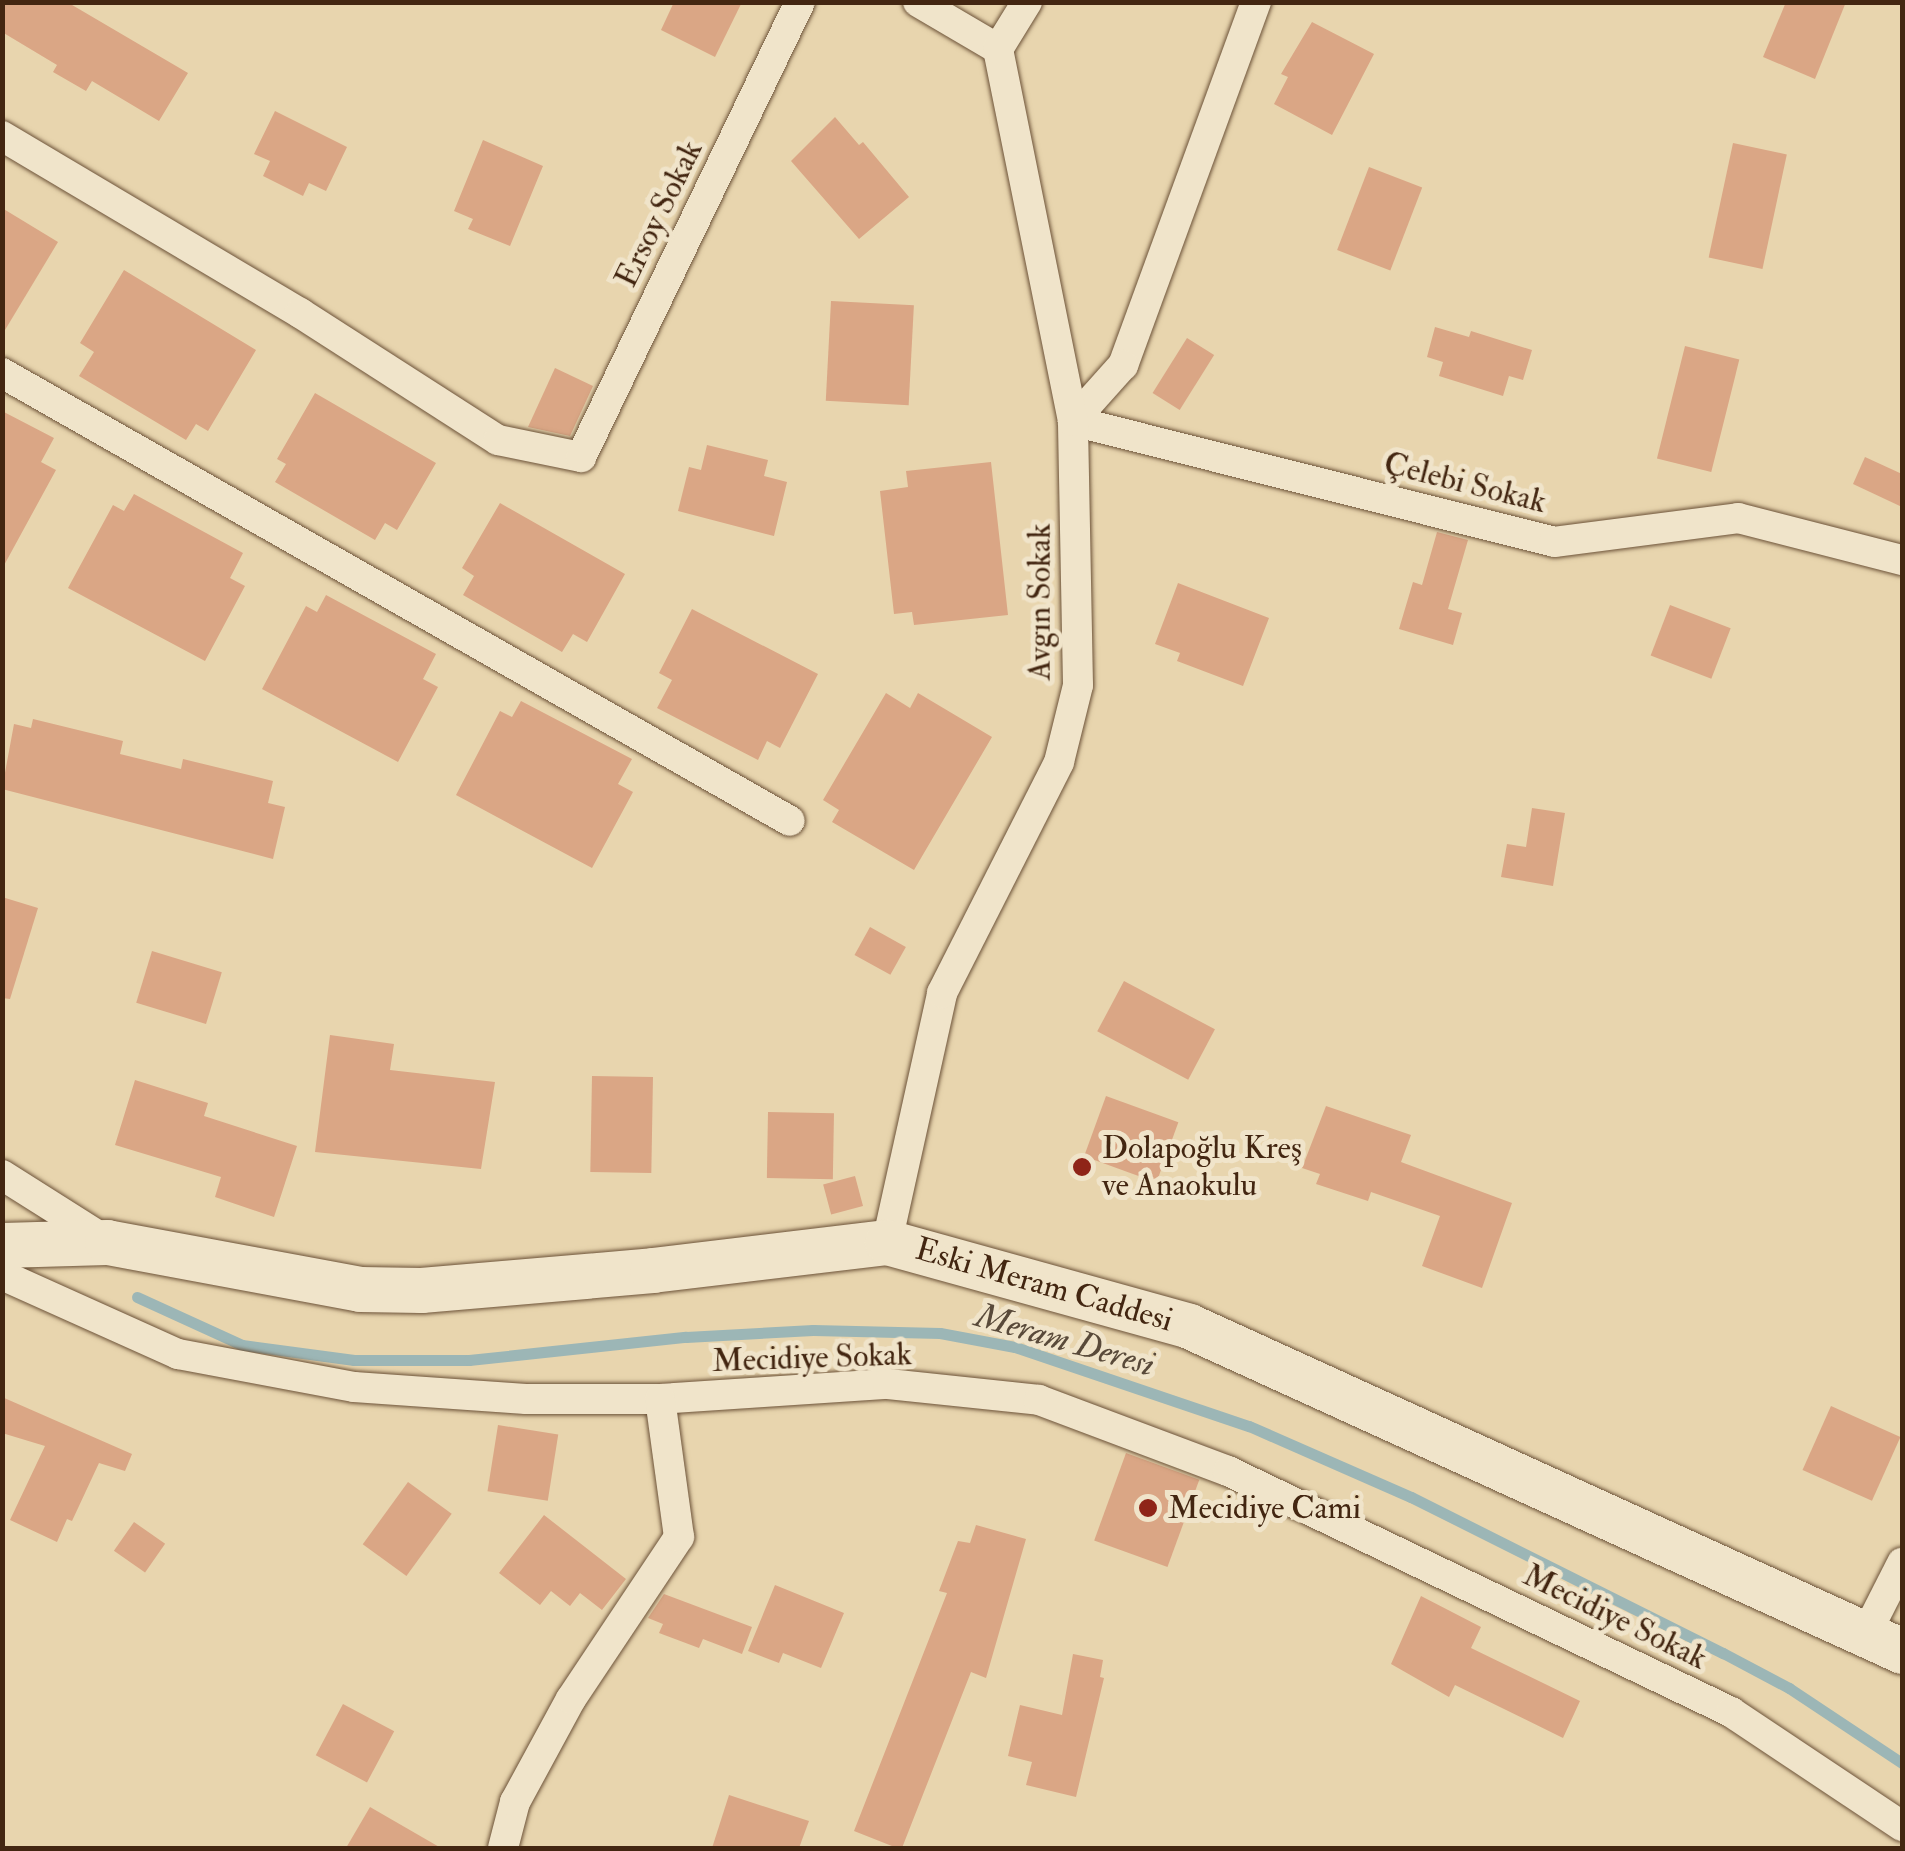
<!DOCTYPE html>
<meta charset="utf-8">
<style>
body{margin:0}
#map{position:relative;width:1905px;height:1851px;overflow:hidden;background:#e8d5ae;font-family:"IM FELL Double Pica",serif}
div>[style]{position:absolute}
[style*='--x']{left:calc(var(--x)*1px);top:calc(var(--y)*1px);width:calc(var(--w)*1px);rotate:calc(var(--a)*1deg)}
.stream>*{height:11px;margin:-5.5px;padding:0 5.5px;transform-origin:5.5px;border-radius:5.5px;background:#9cb6b6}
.building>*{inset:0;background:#daa685;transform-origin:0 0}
.roads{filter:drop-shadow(0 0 2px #6c5238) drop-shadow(0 0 2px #6c5238)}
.street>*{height:30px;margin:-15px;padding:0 15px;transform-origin:15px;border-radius:15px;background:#f0e4ca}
.secondary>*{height:45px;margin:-22.5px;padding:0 22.5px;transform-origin:22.5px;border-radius:22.5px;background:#f0e4ca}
.dots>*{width:28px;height:28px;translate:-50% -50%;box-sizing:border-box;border:5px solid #f0e4ca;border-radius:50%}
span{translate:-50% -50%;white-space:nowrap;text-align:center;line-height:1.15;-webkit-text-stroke:10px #f0e4ca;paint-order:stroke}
.street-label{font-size:32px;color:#432611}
.poi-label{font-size:32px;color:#432611}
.left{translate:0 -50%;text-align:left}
.water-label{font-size:35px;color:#594a3a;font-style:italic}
.frame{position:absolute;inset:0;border:5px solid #432611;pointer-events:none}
</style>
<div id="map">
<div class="stream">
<i style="--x:137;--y:1297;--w:115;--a:24.6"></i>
<i style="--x:242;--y:1345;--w:113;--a:7.6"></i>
<i style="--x:354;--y:1360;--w:115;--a:0"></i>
<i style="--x:469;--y:1360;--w:218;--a:-6.1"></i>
<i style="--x:686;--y:1337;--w:127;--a:-3.2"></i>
<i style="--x:813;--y:1330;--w:127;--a:1.4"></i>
<i style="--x:940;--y:1333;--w:76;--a:10.6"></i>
<i style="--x:1015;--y:1347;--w:247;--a:18.7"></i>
<i style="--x:1249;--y:1426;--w:177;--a:23.7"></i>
<i style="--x:1411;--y:1497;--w:349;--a:26.6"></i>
<i style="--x:1723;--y:1653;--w:75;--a:27.9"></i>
<i style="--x:1789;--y:1688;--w:136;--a:33.6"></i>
</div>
<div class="building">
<i style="clip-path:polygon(2px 2px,67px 2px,188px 73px,159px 121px,92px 81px,86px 91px,53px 72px,57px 65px,2px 32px)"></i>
<i style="clip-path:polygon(674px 2px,742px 2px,715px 57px,661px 30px)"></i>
<i style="clip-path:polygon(1786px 2px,1846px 2px,1815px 79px,1763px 57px)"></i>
<i style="clip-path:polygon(1312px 22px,1374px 54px,1332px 135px,1274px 104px,1288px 77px,1281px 74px)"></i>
<i style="clip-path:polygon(275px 111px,347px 147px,326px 191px,309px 183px,303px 196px,263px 176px,270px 161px,254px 154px)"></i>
<i style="clip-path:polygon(835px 117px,859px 145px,863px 142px,909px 197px,859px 239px,791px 161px)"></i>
<i style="clip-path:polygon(483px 140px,543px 166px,510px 246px,468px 229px,473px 219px,454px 211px)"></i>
<i style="left:1733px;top:143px;width:55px;height:117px;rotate:12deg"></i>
<i style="left:1369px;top:167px;width:57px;height:89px;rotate:21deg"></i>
<i style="clip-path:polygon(2px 208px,58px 242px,2px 335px)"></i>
<i style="clip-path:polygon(124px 270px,256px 350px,208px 431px,196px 424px,186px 440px,79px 376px,94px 352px,80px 343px)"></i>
<i style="left:831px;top:301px;width:83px;height:100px;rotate:3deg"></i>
<i style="clip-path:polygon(1435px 327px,1469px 337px,1471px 331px,1532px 350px,1523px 380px,1509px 376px,1503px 396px,1439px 376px,1443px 362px,1427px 357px)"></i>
<i style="left:1187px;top:338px;width:32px;height:65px;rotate:32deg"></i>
<i style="left:1685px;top:346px;width:56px;height:116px;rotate:14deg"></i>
<i style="clip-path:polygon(555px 368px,593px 386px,570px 436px,528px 427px)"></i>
<i style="clip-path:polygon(315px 393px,436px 463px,397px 530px,385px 523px,375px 540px,275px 482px,286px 464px,277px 459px)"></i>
<i style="clip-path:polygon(2px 411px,54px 438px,41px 462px,56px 470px,2px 569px)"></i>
<i style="clip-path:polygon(707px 445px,768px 460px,764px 476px,787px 482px,774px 536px,678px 511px,689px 467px,701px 470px)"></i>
<i style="clip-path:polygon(1865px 457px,1902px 474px,1902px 507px,1853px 484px)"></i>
<i style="clip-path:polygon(991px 462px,1008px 615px,914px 625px,912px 612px,894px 614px,880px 491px,908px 487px,906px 471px)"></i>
<i style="clip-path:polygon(134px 494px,243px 553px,230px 578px,245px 586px,205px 661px,68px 588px,113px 505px,124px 511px)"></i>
<i style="clip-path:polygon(500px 503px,625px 574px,587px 642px,573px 634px,562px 652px,463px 595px,474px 576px,462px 568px)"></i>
<i style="clip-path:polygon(1437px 532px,1468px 540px,1448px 609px,1462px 613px,1453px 645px,1399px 629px,1413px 582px,1422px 585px)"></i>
<i style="clip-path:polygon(1178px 583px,1269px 618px,1243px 686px,1177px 661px,1180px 653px,1155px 644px)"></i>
<i style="clip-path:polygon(326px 595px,436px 654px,423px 679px,438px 687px,398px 762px,262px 689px,306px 606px,317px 612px)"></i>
<i style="left:1670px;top:605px;width:65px;height:54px;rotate:21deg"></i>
<i style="clip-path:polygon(692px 609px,818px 674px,780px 748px,767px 741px,758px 760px,657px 708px,672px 680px,659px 673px)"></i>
<i style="clip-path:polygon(886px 693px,910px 708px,918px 693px,992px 737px,914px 870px,832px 822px,839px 810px,823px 800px)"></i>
<i style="clip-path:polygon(521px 701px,632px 759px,618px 784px,633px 792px,592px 868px,456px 795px,500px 711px,512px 717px)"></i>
<i style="clip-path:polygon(33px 719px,123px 741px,120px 754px,181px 769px,183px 759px,273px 781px,268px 803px,285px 807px,273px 859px,2px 789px,14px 724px,31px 728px)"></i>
<i style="clip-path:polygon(1532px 808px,1565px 813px,1553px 886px,1501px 877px,1507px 844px,1526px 847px)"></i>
<i style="clip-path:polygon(2px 897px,38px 908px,10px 999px,2px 998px)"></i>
<i style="left:870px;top:927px;width:41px;height:32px;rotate:29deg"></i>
<i style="left:152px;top:951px;width:73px;height:54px;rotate:17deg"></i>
<i style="left:1124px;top:981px;width:103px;height:57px;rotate:28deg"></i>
<i style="clip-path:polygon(330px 1035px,394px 1044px,390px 1070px,495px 1082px,481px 1169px,315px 1152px)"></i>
<i style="left:592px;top:1076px;width:61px;height:96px;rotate:1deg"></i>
<i style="clip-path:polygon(135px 1080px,208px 1103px,204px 1116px,297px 1146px,274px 1217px,215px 1197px,221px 1177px,115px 1145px)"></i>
<i style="left:1106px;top:1096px;width:77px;height:64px;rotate:20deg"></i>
<i style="clip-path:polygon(1326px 1106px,1411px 1135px,1401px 1162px,1512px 1203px,1482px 1288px,1422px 1266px,1440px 1216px,1371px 1192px,1368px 1201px,1316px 1184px,1320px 1174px,1302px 1168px)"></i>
<i style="left:768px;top:1112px;width:66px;height:66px;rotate:1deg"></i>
<i style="left:855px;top:1176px;width:31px;height:33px;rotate:75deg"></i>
<i style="clip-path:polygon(2px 1397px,132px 1454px,125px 1471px,99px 1463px,72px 1521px,67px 1519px,57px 1542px,10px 1520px,45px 1446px,2px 1433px)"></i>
<i style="left:1831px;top:1406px;width:76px;height:70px;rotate:24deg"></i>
<i style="left:498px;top:1425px;width:61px;height:67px;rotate:9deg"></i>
<i style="left:1126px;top:1453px;width:78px;height:93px;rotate:20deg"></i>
<i style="left:408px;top:1482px;width:54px;height:77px;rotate:36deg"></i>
<i style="clip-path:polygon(544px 1515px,626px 1579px,602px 1610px,580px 1593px,570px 1606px,551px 1591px,540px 1605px,499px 1573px)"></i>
<i style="left:134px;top:1522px;width:38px;height:35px;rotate:35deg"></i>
<i style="clip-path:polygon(976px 1525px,1026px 1539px,986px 1678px,971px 1672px,902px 1848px,897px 1848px,854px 1831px,947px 1593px,939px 1591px,958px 1541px,970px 1543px)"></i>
<i style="clip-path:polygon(775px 1585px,844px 1613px,821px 1668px,783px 1653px,779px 1663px,748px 1651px)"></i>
<i style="clip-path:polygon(664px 1594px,752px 1627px,742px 1654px,703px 1639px,699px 1648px,659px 1633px,663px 1624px,648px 1618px)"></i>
<i style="clip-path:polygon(1421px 1596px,1481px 1627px,1471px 1648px,1580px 1701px,1563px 1738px,1455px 1685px,1449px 1697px,1391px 1664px)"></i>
<i style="clip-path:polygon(1073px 1654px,1103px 1660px,1100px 1677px,1104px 1678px,1076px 1797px,1026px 1785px,1032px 1762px,1008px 1756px,1020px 1705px,1062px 1715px)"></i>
<i style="left:343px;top:1704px;width:58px;height:58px;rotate:28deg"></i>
<i style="clip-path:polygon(729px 1795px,809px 1821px,799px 1848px,712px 1848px)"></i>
<i style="clip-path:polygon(370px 1807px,441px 1848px,346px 1848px)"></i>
</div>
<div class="roads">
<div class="street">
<i style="--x:918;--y:2;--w:93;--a:30.4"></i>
<i style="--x:1256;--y:2;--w:387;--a:110.1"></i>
<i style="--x:1123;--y:365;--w:75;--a:131.8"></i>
<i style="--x:1073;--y:421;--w:496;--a:14.1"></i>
<i style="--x:1554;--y:542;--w:186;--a:-7.4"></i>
<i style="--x:1738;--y:518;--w:169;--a:14.4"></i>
<i style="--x:2;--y:136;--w:347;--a:30.7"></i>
<i style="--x:300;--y:313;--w:235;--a:32.7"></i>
<i style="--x:498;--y:440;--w:85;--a:11.6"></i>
<i style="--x:581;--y:457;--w:505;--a:-64.3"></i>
<i style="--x:2;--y:373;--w:906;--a:29.62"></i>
<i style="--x:2;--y:1175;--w:122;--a:32.3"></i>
<i style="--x:887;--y:1242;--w:255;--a:-77.5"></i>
<i style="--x:942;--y:993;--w:259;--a:-63.1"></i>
<i style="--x:1059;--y:762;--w:79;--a:-76.1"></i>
<i style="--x:1078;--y:685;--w:264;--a:-91.1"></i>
<i style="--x:1073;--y:421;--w:379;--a:-101.4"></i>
<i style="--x:998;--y:49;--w:55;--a:-58.3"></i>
<i style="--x:2;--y:1275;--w:193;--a:24.2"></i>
<i style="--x:178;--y:1354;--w:179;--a:10.6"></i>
<i style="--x:354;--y:1387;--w:172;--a:4"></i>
<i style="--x:526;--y:1399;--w:134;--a:0"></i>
<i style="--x:660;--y:1399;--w:228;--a:-3.8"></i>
<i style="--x:888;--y:1384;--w:152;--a:6"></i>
<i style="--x:1039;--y:1400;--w:202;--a:20.6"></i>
<i style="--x:1228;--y:1471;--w:558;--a:25.6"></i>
<i style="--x:1731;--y:1712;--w:206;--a:33.7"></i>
<i style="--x:1866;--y:1634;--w:80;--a:-63.1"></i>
<i style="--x:503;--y:1848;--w:48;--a:-75.4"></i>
<i style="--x:515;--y:1802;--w:117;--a:-61.5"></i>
<i style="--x:571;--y:1699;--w:195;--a:-56.3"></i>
<i style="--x:679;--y:1537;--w:139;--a:-97.8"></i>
</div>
<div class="secondary">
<i style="--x:2;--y:1245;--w:105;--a:-1.6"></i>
<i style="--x:107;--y:1242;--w:257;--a:10.5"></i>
<i style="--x:360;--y:1289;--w:61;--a:0.9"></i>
<i style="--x:421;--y:1290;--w:232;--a:-4.9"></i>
<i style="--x:652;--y:1270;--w:237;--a:-6.8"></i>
<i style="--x:887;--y:1242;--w:313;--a:15.5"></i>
<i style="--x:1189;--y:1326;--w:784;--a:24.5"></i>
</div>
</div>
<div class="dots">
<i style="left:1082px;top:1167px;background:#8f2418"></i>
<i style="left:1148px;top:1508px;background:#8f2418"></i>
</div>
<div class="street-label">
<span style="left:659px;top:214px;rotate:-64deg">Ersoy Sokak</span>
<span style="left:1465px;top:483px;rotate:14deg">Çelebi Sokak</span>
<span style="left:1040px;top:602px;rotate:-90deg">Avgın Sokak</span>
<span style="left:1044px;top:1285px;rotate:16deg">Eski Meram Caddesi</span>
<span style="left:812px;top:1358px;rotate:-2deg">Mecidiye Sokak</span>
<span style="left:1615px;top:1617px;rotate:26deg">Mecidiye Sokak</span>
</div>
<div class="poi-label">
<span class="left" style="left:1102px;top:1167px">Dolapoğlu Kreş<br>ve Anaokulu</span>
<span class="left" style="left:1168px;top:1508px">Mecidiye Cami</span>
</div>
<div class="water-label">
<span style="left:1065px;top:1340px;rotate:16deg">Meram Deresi</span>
</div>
<div class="frame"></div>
</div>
